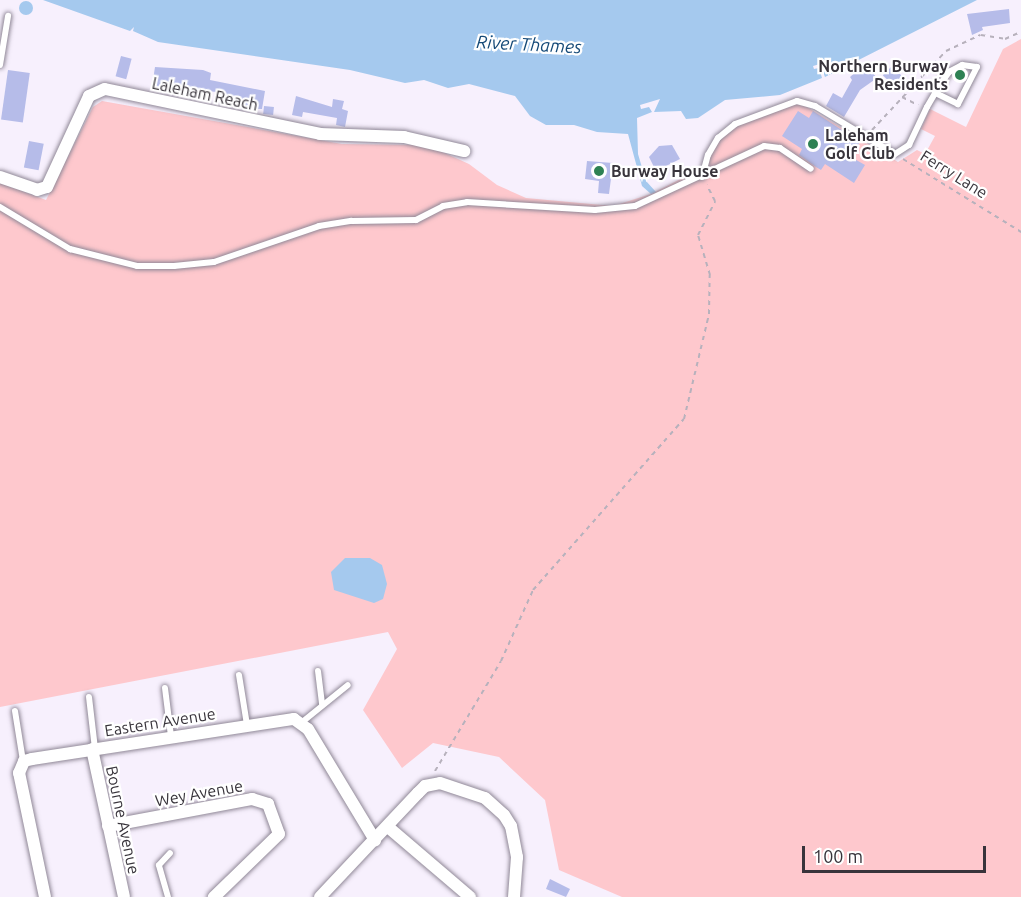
<!DOCTYPE html>
<style>
body{margin:0}
#map{position:relative;width:1021px;height:897px;overflow:hidden;background:#f7f0fd;font-family:Ubuntu,sans-serif}
div>[style]{position:absolute}
[style*='--x']{left:calc(var(--x)*1px);top:calc(var(--y)*1px);width:calc(var(--w)*1px);rotate:calc(var(--a)*1deg)}
.green>*{inset:0;background:#fec8cd}
.water>*{inset:0;background:#a5c9ee}
.round{border-radius:50%}
.building>*{inset:0;background:#b6bce9;transform-origin:0 0}
.path>*{height:2px;margin-top:-1px;transform-origin:0;background:repeating-linear-gradient(90deg,#b7b1bc 0 4.5px,transparent 0 9px)}
.roads{filter:drop-shadow(0 0 2px #908897) drop-shadow(0 0 2px #908897)}
.service>*{height:6px;margin:-3px;padding:0 3px;transform-origin:3px;border-radius:3px;background:#fff}
.minor>*{height:12px;margin:-6px;padding:0 6px;transform-origin:6px;border-radius:6px;background:#fff}
.dots>*{width:16px;height:16px;translate:-50% -50%;box-sizing:border-box;border:3px solid #fff;border-radius:50%}
span{translate:-50% -50%;white-space:nowrap;text-align:center;line-height:1.15;-webkit-text-stroke:4.5px #fff;paint-order:stroke}
.poi-label{font-size:16px;color:#38343b;font-weight:700}
.right{translate:-100% -50%;text-align:right}
.left{translate:0 -50%;text-align:left}
.street-label{font-size:16px;color:#38343b}
.water-label{font-size:18px;color:#154a78;font-style:italic}
.scale{position:absolute;left:802px;top:846px;width:184px;height:27px;box-sizing:border-box;border:3px solid #38343b;border-top:0;padding-left:8px;font-size:18px;line-height:21px;white-space:nowrap;color:#38343b;-webkit-text-stroke:4px #fff;paint-order:stroke}
</style>
<div id="map">
<div class="green">
<i style="clip-path:polygon(1021px 39px,1021px 897px,622px 897px,559px 870px,545px 800px,499px 757px,433px 743px,402px 768px,363px 710px,397px 649px,388px 632px,0 707px,0 183px,46px 200px,93px 107px,102px 101px,342px 144px,427px 145px,469px 164px,497px 185px,526px 198px,613px 206px,651px 194px,700px 169px,718px 138px,735px 124px,797px 101px,898px 162px,917px 150px,925px 154px,935px 136px,921px 129px,930px 109px,966px 127px,1003px 49px)"></i>
</div>
<div class="water">
<i style="clip-path:polygon(43px 0,977px 0,825px 77px,820px 64px,813px 66px,814px 69px,819px 68px,822px 78px,780px 95px,725px 100px,698px 118px,686px 119px,681px 111px,654px 112px,660px 99px,640px 105px,641px 109px,649px 107px,652px 112px,637px 118px,638px 154px,646px 181px,656px 192px,651px 194px,642px 186px,628px 134px,597px 132px,574px 125px,546px 125px,530px 116px,515px 96px,469px 84px,448px 88px,424px 80px,405px 83px,350px 70px,158px 42px,133px 31px,134px 27px,130px 31px)"></i>
<i class="round" style="left:19px;top:1px;width:14px;height:14px"></i>
<i style="clip-path:polygon(345px 558px,370px 558px,382px 565px,387px 584px,383px 599px,374px 603px,334px 590px,331px 572px)"></i>
</div>
<div class="building">
<i style="clip-path:polygon(1009px 9px,1010px 23px,982px 27px,983px 30px,972px 35px,967px 14px)"></i>
<i style="left:121px;top:56px;width:11px;height:21px;rotate:15deg"></i>
<i style="clip-path:polygon(865px 64px,877px 78px,860px 90px,844px 117px,826px 106px,833px 93px,842px 98px,852px 80px,850px 77px)"></i>
<i style="left:892px;top:66px;width:14px;height:13px;rotate:45deg"></i>
<i style="clip-path:polygon(155px 67px,203px 70px,211px 73px,210px 80px,265px 91px,262px 109px,234px 108px,235px 101px,216px 97px,217px 92px,152px 86px)"></i>
<i style="left:8px;top:70px;width:22px;height:50px;rotate:8deg"></i>
<i style="clip-path:polygon(296px 96px,332px 107px,333px 99px,344px 101px,342px 109px,348px 111px,345px 127px,336px 125px,337px 118px,303px 112px,302px 117px,292px 115px)"></i>
<i style="left:264px;top:106px;width:10px;height:8px;rotate:6deg"></i>
<i style="clip-path:polygon(798px 111px,809px 118px,813px 111px,860px 142px,851px 157px,865px 165px,854px 183px,825px 164px,821px 170px,816px 167px,799px 155px,802px 149px,782px 136px)"></i>
<i style="left:29px;top:141px;width:15px;height:27px;rotate:11deg"></i>
<i style="clip-path:polygon(672px 145px,680px 159px,656px 171px,649px 157px,659px 146px)"></i>
<i style="clip-path:polygon(587px 161px,613px 163px,609px 194px,598px 193px,599px 181px,585px 179px)"></i>
<i style="clip-path:polygon(550px 879px,570px 889px,566px 897px,546px 889px)"></i>
</div>
<div class="path">
<i style="--x:902;--y:97;--w:18;--a:27"></i>
<i style="--x:872;--y:130;--w:108;--a:-46.9"></i>
<i style="--x:946;--y:51;--w:38;--a:-25"></i>
<i style="--x:981;--y:35;--w:24;--a:9"></i>
<i style="--x:1005;--y:39;--w:17;--a:-24"></i>
<i style="--x:903;--y:159;--w:139;--a:31.7"></i>
<i style="--x:435;--y:771;--w:128;--a:-59"></i>
<i style="--x:501;--y:661;--w:78;--a:-65.7"></i>
<i style="--x:533;--y:590;--w:228;--a:-48.6"></i>
<i style="--x:684;--y:419;--w:108;--a:-76.6"></i>
<i style="--x:709;--y:314;--w:39;--a:-89"></i>
<i style="--x:710;--y:275;--w:42;--a:-106.7"></i>
<i style="--x:698;--y:235;--w:38;--a:-63"></i>
<i style="--x:715;--y:201;--w:18;--a:-117"></i>
</div>
<div class="roads">
<div class="service">
<i style="--x:0;--y:65;--w:50;--a:-80.7"></i>
<i style="--x:702;--y:177;--w:23;--a:-75"></i>
<i style="--x:708;--y:155;--w:20;--a:-60"></i>
<i style="--x:718;--y:138;--w:22;--a:-39"></i>
<i style="--x:735;--y:124;--w:66;--a:-20.4"></i>
<i style="--x:797;--y:101;--w:19;--a:16"></i>
<i style="--x:815;--y:106;--w:93;--a:31"></i>
<i style="--x:895;--y:154;--w:17;--a:-33"></i>
<i style="--x:909;--y:145;--w:42;--a:-64.7"></i>
<i style="--x:927;--y:107;--w:16;--a:-60"></i>
<i style="--x:935;--y:93;--w:17;--a:-57"></i>
<i style="--x:944;--y:79;--w:9;--a:-54"></i>
<i style="--x:949;--y:72;--w:15;--a:-28"></i>
<i style="--x:962;--y:65;--w:15;--a:8"></i>
<i style="--x:977;--y:67;--w:42;--a:117.2"></i>
<i style="--x:958;--y:104;--w:25;--a:-154"></i>
<i style="--x:0;--y:207;--w:82;--a:31"></i>
<i style="--x:70;--y:249;--w:69;--a:14.2"></i>
<i style="--x:137;--y:266;--w:37;--a:0"></i>
<i style="--x:174;--y:266;--w:40;--a:-5.7"></i>
<i style="--x:214;--y:262;--w:111;--a:-18.9"></i>
<i style="--x:319;--y:226;--w:33;--a:-9"></i>
<i style="--x:352;--y:221;--w:64;--a:-0.9"></i>
<i style="--x:416;--y:220;--w:30;--a:-27"></i>
<i style="--x:443;--y:206;--w:24;--a:-9"></i>
<i style="--x:467;--y:202;--w:128;--a:3.6"></i>
<i style="--x:595;--y:210;--w:40;--a:-5.7"></i>
<i style="--x:635;--y:206;--w:142;--a:-24.9"></i>
<i style="--x:764;--y:146;--w:16;--a:7"></i>
<i style="--x:780;--y:148;--w:37;--a:34"></i>
<i style="--x:318;--y:671;--w:34;--a:83"></i>
<i style="--x:239;--y:675;--w:51;--a:80.9"></i>
<i style="--x:165;--y:688;--w:48;--a:82.9"></i>
<i style="--x:89;--y:697;--w:52;--a:83.4"></i>
<i style="--x:15;--y:711;--w:51;--a:80.9"></i>
<i style="--x:301;--y:723;--w:60;--a:-39"></i>
<i style="--x:168;--y:897;--w:33;--a:-106"></i>
<i style="--x:159;--y:865;--w:16;--a:-47"></i>
</div>
<div class="minor">
<i style="--x:0;--y:177;--w:39;--a:19"></i>
<i style="--x:37;--y:190;--w:10;--a:-17"></i>
<i style="--x:47;--y:187;--w:100;--a:-65.2"></i>
<i style="--x:89;--y:96;--w:17;--a:-24"></i>
<i style="--x:105;--y:89;--w:220;--a:11.8"></i>
<i style="--x:320;--y:134;--w:84;--a:2"></i>
<i style="--x:404;--y:137;--w:62;--a:13.1"></i>
<i style="--x:92;--y:749;--w:151;--a:77.8"></i>
<i style="--x:108;--y:826;--w:147;--a:-10.6"></i>
<i style="--x:252;--y:799;--w:17;--a:17"></i>
<i style="--x:268;--y:804;--w:32;--a:70"></i>
<i style="--x:279;--y:834;--w:91;--a:135.9"></i>
<i style="--x:388;--y:827;--w:108;--a:40.5"></i>
<i style="--x:45;--y:897;--w:127;--a:-101.8"></i>
<i style="--x:19;--y:773;--w:13;--a:-67"></i>
<i style="--x:24;--y:761;--w:8;--a:-14"></i>
<i style="--x:32;--y:759;--w:265;--a:-8.7"></i>
<i style="--x:294;--y:719;--w:17;--a:36"></i>
<i style="--x:308;--y:729;--w:130;--a:58.9"></i>
<i style="--x:320;--y:897;--w:143;--a:-46.7"></i>
<i style="--x:418;--y:793;--w:10;--a:-45"></i>
<i style="--x:425;--y:786;--w:15;--a:-11"></i>
<i style="--x:440;--y:783;--w:47;--a:18.4"></i>
<i style="--x:485;--y:798;--w:25;--a:42"></i>
<i style="--x:504;--y:815;--w:13;--a:58"></i>
<i style="--x:511;--y:826;--w:32;--a:79"></i>
<i style="--x:517;--y:857;--w:40;--a:94.3"></i>
</div>
</div>
<div class="dots">
<i style="left:960px;top:75px;background:#2e8153"></i>
<i style="left:813px;top:144px;background:#2e8153"></i>
<i style="left:599px;top:171px;background:#2e8153"></i>
</div>
<div class="poi-label">
<span class="right" style="left:948px;top:75px">Northern Burway<br>Residents</span>
<span class="left" style="left:825px;top:144px">Laleham<br>Golf Club</span>
<span class="left" style="left:611px;top:171px">Burway House</span>
</div>
<div class="street-label">
<span style="left:205px;top:94px;rotate:12deg">Laleham Reach</span>
<span style="left:954px;top:174px;rotate:32deg">Ferry Lane</span>
<span style="left:160px;top:722px;rotate:-9deg">Eastern Avenue</span>
<span style="left:199px;top:793px;rotate:-10deg">Wey Avenue</span>
<span style="left:123px;top:820px;rotate:78deg">Bourne Avenue</span>
</div>
<div class="water-label">
<span style="left:529px;top:44px;rotate:3deg">River Thames</span>
</div>
<div class="scale">100 m</div>
</div>
